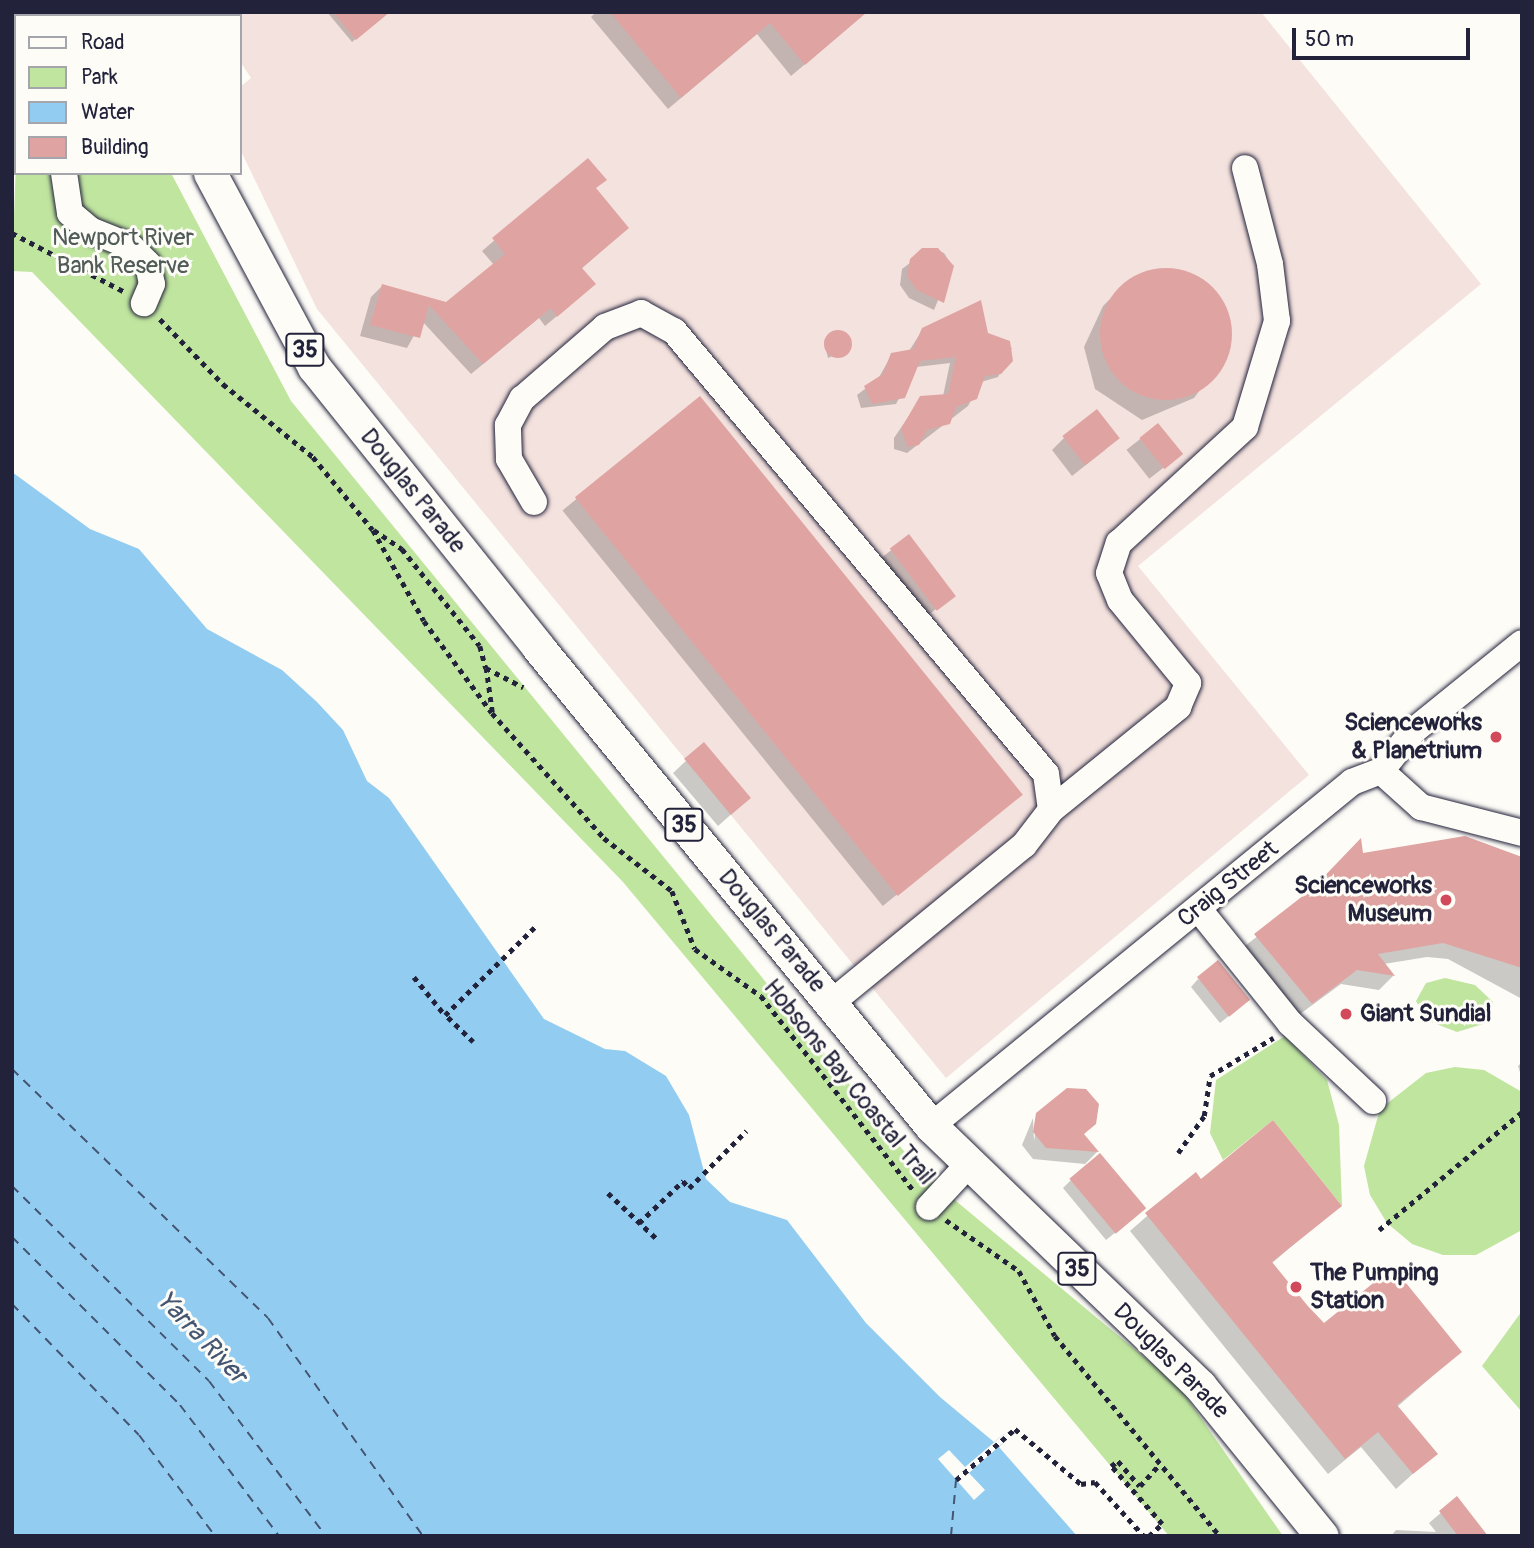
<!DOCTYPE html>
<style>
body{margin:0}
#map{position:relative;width:1534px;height:1548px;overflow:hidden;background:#fdfcf7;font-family:Pangolin,sans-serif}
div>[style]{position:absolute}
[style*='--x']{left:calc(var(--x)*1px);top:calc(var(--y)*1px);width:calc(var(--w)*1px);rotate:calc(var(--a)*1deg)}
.built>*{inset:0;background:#f4e2de}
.green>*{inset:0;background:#c0e59f}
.water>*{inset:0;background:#92cdf1}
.pier>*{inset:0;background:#fdfcf7}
.shadow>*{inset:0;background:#0003;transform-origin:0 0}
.ferry>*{height:2px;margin-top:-1px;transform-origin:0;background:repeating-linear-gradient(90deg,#445572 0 9px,transparent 0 16px)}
.building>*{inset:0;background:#dfa4a2;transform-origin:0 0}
.round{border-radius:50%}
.path>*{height:4.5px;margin-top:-2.25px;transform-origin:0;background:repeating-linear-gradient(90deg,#22223b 0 5px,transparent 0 10px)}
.roads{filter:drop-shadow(0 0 2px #22223b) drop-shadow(0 0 2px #22223b)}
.minor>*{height:26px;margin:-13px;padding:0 13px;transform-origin:13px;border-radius:13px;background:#fdfcf7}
.major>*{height:33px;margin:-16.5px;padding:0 16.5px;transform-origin:16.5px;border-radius:16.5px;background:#fdfcf7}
.dots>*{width:19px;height:19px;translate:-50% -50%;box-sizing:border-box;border:4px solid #fdfcf7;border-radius:50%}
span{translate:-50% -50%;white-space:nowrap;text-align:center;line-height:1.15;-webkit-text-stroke:6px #fdfcf7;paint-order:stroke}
.shield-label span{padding:2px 5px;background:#fdfcf7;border:2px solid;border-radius:5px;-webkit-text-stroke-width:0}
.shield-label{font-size:23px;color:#22223b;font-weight:700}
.park-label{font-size:24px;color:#515c59}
.street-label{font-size:24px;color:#22223b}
.poi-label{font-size:24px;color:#22223b;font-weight:700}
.right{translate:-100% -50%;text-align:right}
.left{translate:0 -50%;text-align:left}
.water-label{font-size:26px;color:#445572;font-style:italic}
.frame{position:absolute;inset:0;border:14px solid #22223b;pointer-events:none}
.legend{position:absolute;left:14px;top:14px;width:228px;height:161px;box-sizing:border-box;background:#fdfcf7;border:2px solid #a5a5ac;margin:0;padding:9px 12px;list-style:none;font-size:21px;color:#22223b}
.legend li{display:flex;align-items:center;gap:14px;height:35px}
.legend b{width:35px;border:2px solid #a5a5ac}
.scale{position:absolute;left:1292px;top:28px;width:178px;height:32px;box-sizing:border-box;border:4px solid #22223b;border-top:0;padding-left:9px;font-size:21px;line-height:24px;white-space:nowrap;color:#22223b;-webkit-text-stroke:5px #fdfcf7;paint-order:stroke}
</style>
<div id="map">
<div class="built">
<i style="clip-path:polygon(233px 12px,1261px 12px,1481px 284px,1138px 566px,1309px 775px,946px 1078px,317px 309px,240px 149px,240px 87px,251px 78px,240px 61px,240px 16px)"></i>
</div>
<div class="green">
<i style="clip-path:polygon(16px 162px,16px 173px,171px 173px,291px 401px,921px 1172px,1178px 1385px,1283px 1536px,1169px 1536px,623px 882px,32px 272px,12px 271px)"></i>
<i style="clip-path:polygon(1445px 978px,1475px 985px,1493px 1002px,1483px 1024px,1457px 1032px,1426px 1020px,1416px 1001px,1426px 983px)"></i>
<i style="clip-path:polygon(1285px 1036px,1327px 1080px,1339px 1125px,1342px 1206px,1273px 1120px,1223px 1160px,1210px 1133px,1216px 1080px)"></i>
<i style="clip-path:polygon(1455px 1067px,1484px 1070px,1522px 1092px,1522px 1230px,1476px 1255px,1443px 1255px,1412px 1244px,1387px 1223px,1370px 1195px,1364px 1166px,1380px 1109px,1426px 1073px)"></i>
<i style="clip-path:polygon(1522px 1311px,1522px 1412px,1482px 1366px)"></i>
</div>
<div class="water">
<i style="clip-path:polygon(12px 472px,90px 529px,139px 549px,207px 629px,282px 670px,317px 702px,343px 730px,367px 781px,389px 798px,544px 1019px,605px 1049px,625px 1051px,666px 1076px,689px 1115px,706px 1179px,730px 1202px,787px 1220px,866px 1323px,940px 1397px,994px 1442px,1004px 1434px,1007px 1439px,999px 1447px,1077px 1536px,12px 1536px)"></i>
</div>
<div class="pier">
<i style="clip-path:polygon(1004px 1434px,1007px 1439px,969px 1473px,985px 1490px,974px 1500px,938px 1459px,949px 1450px,965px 1467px)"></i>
</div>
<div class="shadow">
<i style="clip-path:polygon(327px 12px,389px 12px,352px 42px)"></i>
<i style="clip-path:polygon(596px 12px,867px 12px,791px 76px,757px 34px,668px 109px,591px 17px)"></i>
<i style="clip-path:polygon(588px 160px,595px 189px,627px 228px,581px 269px,582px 295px,545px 326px,539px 318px,471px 374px,422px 321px,407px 348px,360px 336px,371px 297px,382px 286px,447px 303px,494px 265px,482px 251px)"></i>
<i style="clip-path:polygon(930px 248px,944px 253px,952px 266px,934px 310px,909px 298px,900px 285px,902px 269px)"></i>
<i style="clip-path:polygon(1174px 270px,1214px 290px,1231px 331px,1228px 353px,1194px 398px,1142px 420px,1095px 389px,1084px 347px,1103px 306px,1120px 289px,1138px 276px)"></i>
<i style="clip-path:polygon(923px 329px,986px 334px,1012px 348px,998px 377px,981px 382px,968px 406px,907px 453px,894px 449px,894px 438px,921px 398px,943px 396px,950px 363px,916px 367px,896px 404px,861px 408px,857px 395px,878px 379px,892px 354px,909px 351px)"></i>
<i style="clip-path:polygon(843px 333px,849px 349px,828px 358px,824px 341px)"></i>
<i style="left:700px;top:399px;width:509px;height:177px;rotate:51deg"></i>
<i style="left:1158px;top:425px;width:37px;height:40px;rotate:52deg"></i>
<i style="clip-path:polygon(1064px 438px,1105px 450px,1072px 476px,1052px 450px)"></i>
<i style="left:908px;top:537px;width:74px;height:39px;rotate:52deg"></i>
<i style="clip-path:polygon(704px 744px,736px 810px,718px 826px,673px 773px)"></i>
<i style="clip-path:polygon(1362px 855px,1522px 859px,1522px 999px,1448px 959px,1427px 957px,1384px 964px,1393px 976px,1379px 990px,1341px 984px,1296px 1017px,1241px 949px)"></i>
<i style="clip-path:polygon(1198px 979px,1240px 1007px,1220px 1023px,1191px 987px)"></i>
<i style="clip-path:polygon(1522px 1062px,1522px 1079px,1518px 1066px)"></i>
<i style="clip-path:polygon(1038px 1114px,1082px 1135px,1097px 1152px,1085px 1164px,1033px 1159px,1022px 1145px,1033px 1118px,1034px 1141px)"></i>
<i style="clip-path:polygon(1195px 1174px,1200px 1181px,1339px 1205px,1271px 1264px,1323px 1326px,1460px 1352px,1397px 1407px,1435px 1454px,1396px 1489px,1361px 1447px,1328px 1474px,1130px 1231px)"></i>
<i style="clip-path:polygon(1071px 1180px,1136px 1216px,1106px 1240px,1063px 1188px)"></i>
<i style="clip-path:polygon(1457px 1499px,1478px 1536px,1391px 1536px,1396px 1530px,1436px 1532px,1429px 1523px)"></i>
</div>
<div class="ferry">
<i style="--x:12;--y:1069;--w:357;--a:44.2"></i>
<i style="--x:268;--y:1318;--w:267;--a:54.6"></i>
<i style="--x:12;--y:1186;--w:277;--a:44.7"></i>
<i style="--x:209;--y:1381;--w:194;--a:53"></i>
<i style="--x:12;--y:1237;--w:238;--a:45"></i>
<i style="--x:180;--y:1405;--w:164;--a:52.9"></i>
<i style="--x:12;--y:1304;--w:182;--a:45.9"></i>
<i style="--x:139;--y:1435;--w:126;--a:53"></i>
<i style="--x:951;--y:1536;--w:56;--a:-84.9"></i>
</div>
<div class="building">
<i style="clip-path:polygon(333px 12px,390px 12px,356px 40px)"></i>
<i style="clip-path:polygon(610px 12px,867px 12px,805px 65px,770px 23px,681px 98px)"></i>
<i style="clip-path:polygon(588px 158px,607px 180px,596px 188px,629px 228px,582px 268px,596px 284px,557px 317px,551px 308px,483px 364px,429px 305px,420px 338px,370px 325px,382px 284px,446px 302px,505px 254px,492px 238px)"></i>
<i style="clip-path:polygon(922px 248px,938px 248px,954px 266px,944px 303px,917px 290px,907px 276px,910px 259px)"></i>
<i class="round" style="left:1100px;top:268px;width:132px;height:132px"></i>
<i style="clip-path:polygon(981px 300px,988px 333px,1010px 341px,1013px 361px,1001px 374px,985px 376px,977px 399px,956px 407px,950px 424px,927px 430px,919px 445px,908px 447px,901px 429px,920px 396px,948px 394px,956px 357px,920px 361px,905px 398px,872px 404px,864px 386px,883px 374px,891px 353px,913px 349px,922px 328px)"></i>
<i class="round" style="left:824px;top:330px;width:28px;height:28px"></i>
<i style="left:700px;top:396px;width:513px;height:161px;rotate:51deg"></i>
<i style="left:1097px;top:409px;width:37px;height:44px;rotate:52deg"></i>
<i style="left:1158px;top:423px;width:40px;height:24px;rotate:51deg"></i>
<i style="left:909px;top:534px;width:78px;height:24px;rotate:53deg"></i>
<i style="left:704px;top:742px;width:73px;height:26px;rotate:50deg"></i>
<i style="clip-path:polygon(1465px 836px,1522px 857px,1522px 968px,1443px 943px,1378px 954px,1395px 976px,1357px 970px,1312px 1004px,1254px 934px,1313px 888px,1361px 838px,1363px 853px)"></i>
<i style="left:1218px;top:960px;width:51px;height:27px;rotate:51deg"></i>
<i style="clip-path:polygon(1067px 1088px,1086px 1089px,1099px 1104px,1096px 1124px,1084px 1134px,1099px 1152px,1046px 1148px,1033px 1132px,1036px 1113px)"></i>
<i style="clip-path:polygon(1273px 1120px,1342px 1206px,1272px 1262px,1307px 1305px,1324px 1323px,1393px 1267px,1462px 1352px,1397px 1405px,1438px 1454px,1413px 1474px,1378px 1432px,1345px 1459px,1145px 1213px,1196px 1172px,1201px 1179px)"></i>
<i style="left:1100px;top:1153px;width:72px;height:40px;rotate:50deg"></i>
<i style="clip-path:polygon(1457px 1496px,1488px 1536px,1458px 1536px,1439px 1511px)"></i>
</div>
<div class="path">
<i style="--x:12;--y:233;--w:127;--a:27.6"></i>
<i style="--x:160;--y:319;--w:91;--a:45.9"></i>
<i style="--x:223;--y:384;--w:116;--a:39"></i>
<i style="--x:313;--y:457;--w:94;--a:50.6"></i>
<i style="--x:373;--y:530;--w:104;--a:60.7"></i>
<i style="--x:424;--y:621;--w:114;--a:53.5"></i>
<i style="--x:492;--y:713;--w:168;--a:48.1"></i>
<i style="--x:604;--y:838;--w:86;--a:37.9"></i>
<i style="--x:672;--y:891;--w:62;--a:68.4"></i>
<i style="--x:695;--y:949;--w:81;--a:35.5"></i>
<i style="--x:761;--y:996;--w:248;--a:51.9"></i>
<i style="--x:374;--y:530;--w:34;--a:34"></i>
<i style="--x:402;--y:549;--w:124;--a:51.2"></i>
<i style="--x:480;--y:646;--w:23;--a:75"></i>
<i style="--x:492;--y:712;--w:44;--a:-97.8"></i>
<i style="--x:486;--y:668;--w:42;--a:27.2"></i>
<i style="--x:414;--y:977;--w:49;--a:50.8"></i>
<i style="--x:473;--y:1042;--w:39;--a:-136"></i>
<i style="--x:445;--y:1015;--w:127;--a:-44.4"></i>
<i style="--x:1178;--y:1153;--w:45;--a:-54.9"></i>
<i style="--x:1204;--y:1116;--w:40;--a:-81.5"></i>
<i style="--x:1210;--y:1076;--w:74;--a:-31.1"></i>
<i style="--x:608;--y:1193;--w:69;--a:43.2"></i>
<i style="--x:946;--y:1220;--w:89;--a:34.9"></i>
<i style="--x:1019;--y:1271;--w:74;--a:61"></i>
<i style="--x:1055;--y:1336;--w:259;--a:50.5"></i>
<i style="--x:639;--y:1223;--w:61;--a:-43.7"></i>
<i style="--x:683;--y:1181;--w:9;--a:49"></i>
<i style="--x:689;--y:1188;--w:81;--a:-45"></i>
<i style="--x:1379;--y:1230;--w:185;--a:-39.5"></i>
<i style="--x:956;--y:1480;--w:78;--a:-40.8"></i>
<i style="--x:1015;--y:1429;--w:86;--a:39.8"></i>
<i style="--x:1081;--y:1484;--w:14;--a:-8"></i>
<i style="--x:1095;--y:1482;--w:73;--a:47.8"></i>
<i style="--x:1149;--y:1536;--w:18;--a:-43"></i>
<i style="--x:1162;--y:1524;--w:77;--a:-131.3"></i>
<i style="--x:1111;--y:1466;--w:9;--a:-36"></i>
<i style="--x:1118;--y:1461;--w:33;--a:49"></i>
<i style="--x:1140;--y:1486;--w:28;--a:-48"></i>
</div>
<div class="roads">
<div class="minor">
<i style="--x:64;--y:173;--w:40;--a:81.5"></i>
<i style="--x:70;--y:213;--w:26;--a:40"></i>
<i style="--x:90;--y:230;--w:43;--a:21.8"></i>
<i style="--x:130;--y:246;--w:25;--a:45"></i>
<i style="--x:148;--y:264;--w:20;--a:79"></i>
<i style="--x:152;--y:284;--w:21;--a:113"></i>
<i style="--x:534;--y:502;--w:50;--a:-120.2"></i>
<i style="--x:509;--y:459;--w:34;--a:-92"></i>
<i style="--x:508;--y:425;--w:30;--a:-62"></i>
<i style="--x:522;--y:399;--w:110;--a:-40.9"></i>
<i style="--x:605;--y:327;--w:39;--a:-21"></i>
<i style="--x:641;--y:313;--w:38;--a:29"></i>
<i style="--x:674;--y:331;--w:578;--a:49.98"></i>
<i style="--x:1046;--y:774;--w:36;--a:82"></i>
<i style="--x:1051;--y:810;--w:44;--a:127.6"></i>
<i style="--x:1024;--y:845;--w:249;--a:140.7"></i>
<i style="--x:1381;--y:771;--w:54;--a:42"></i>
<i style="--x:1421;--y:807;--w:104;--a:14.4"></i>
<i style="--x:1051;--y:810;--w:164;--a:-39"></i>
<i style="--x:1178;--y:707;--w:26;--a:-67"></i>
<i style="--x:1188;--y:683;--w:107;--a:-129.3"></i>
<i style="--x:1120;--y:600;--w:29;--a:-112"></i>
<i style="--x:1109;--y:573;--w:32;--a:-72"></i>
<i style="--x:1119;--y:543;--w:171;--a:-42.6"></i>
<i style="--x:1245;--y:427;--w:111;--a:-73.2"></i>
<i style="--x:1277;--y:321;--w:57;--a:-97"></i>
<i style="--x:1270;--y:264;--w:99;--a:-104.6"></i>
<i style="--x:1201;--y:912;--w:142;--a:51.3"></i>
<i style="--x:1290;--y:1023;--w:114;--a:43.2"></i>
<i style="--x:931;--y:1126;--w:544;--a:-39.25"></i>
<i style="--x:1352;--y:782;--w:31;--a:-21"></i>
<i style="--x:1381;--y:771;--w:50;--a:-51.5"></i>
<i style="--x:1412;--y:732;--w:141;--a:-39"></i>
<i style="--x:929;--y:1207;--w:56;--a:-47.2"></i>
</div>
<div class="major">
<i style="--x:128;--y:12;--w:4;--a:76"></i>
<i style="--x:210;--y:173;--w:220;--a:61.8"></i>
<i style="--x:314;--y:367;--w:359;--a:51.3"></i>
<i style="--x:538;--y:647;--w:620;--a:50.63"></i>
<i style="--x:931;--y:1126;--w:374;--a:44"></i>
<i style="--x:1200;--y:1386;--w:193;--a:50.9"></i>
</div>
</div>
<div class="dots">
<i style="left:1496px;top:737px;background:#d1495b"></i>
<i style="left:1446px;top:900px;background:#d1495b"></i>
<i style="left:1346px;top:1014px;background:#d1495b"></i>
<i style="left:1296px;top:1287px;background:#d1495b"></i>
</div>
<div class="shield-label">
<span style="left:305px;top:350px">35</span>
<span style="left:684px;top:825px">35</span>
<span style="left:1077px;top:1269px">35</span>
</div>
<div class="park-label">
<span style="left:123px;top:252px">Newport River<br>Bank Reserve</span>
</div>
<div class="street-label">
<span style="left:413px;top:491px;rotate:51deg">Douglas Parade</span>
<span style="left:1228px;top:884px;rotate:-39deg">Craig Street</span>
<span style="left:772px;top:931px;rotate:50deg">Douglas Parade</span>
<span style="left:849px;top:1082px;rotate:51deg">Hobsons Bay Coastal Trail</span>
<span style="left:1171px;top:1361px;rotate:45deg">Douglas Parade</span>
</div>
<div class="poi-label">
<span class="right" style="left:1482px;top:737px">Scienceworks<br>&amp; Planetrium</span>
<span class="right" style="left:1432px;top:900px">Scienceworks<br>Museum</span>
<span class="left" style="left:1360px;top:1014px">Giant Sundial</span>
<span class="left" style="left:1310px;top:1287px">The Pumping<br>Station</span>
</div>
<div class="water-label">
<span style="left:201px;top:1338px;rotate:46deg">Yarra River</span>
</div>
<div class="frame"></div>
<ul class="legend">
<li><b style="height:9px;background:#fdfcf7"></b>Road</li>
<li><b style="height:19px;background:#c0e59f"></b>Park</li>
<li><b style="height:19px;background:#92cdf1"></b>Water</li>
<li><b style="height:19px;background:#dfa4a2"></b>Building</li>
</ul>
<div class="scale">50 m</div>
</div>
